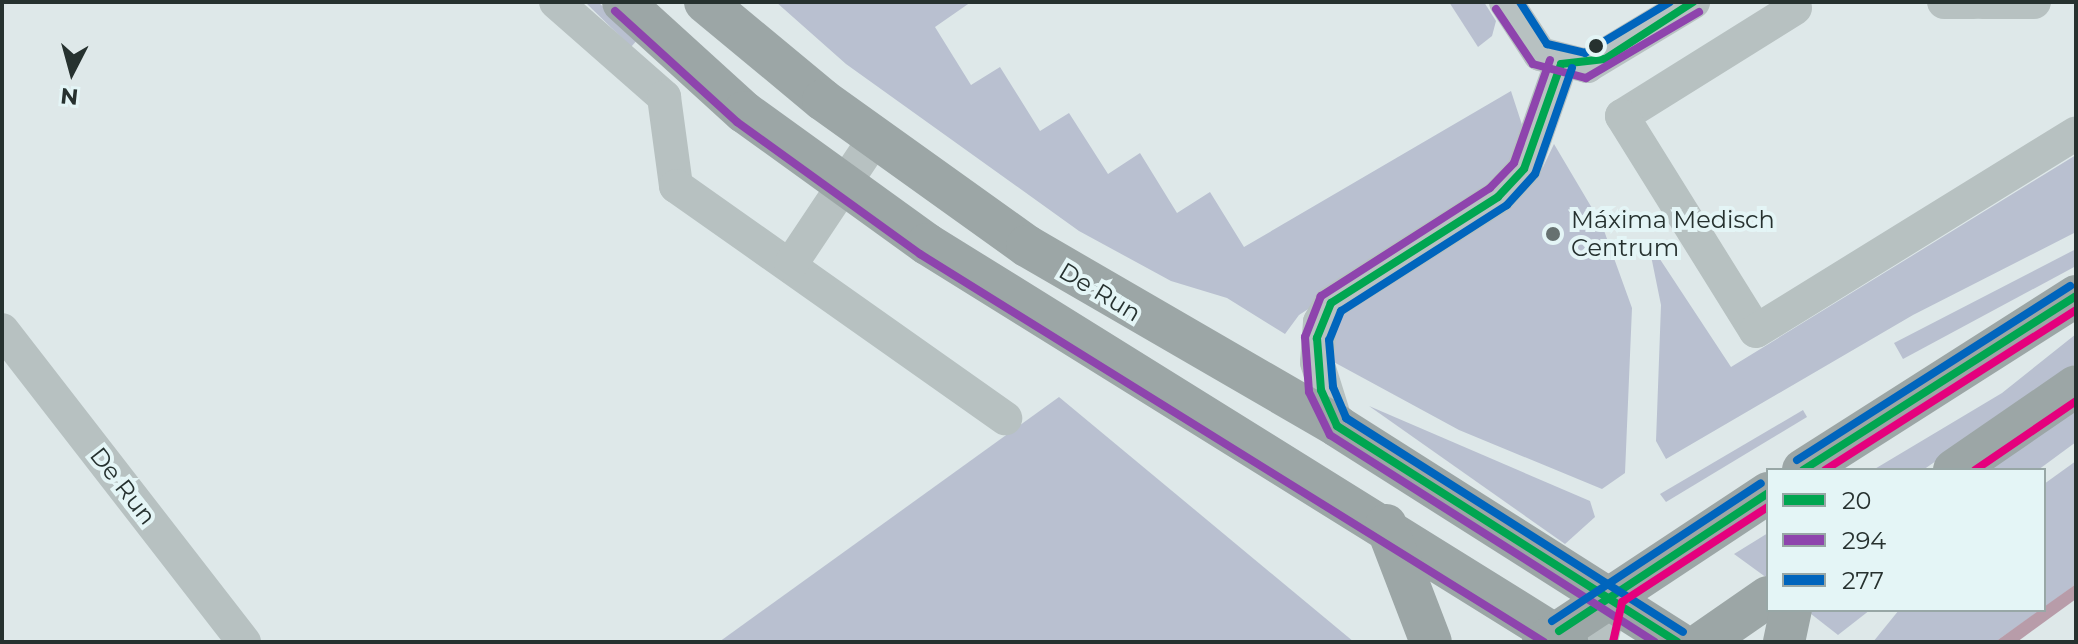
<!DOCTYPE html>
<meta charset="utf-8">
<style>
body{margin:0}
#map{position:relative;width:2078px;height:644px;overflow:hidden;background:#dee8e9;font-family:Montserrat,sans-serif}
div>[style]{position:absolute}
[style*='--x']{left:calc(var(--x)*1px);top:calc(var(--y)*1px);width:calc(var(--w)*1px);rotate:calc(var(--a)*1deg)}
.green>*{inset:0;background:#b9c0d0}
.water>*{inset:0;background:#b89ca9}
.minor>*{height:34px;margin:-17px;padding:0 17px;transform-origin:17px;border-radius:17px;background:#b7c1c1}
.major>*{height:42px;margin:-21px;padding:0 21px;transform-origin:21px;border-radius:21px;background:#9ca6a6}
.bus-1>*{height:8px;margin:-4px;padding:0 4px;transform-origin:4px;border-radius:4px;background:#00a651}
.bus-2>*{height:8px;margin:-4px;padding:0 4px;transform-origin:4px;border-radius:4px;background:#8e44ad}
.bus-3>*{height:8px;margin:-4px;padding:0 4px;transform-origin:4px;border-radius:4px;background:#0065bd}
.bus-4>*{height:8px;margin:-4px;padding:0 4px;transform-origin:4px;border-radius:4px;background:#e5007d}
.dots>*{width:22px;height:22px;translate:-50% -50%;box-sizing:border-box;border:4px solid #e4f5f6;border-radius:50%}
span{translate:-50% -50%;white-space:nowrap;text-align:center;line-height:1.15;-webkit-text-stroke:8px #e4f5f6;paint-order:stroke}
.poi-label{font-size:24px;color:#26312f}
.left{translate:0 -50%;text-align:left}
.street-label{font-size:24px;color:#26312f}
.frame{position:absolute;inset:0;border:4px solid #26312f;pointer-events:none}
.legend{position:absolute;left:1766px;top:468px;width:280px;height:144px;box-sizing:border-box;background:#e4f5f6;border:2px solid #98a7a6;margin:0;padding:10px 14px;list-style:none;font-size:24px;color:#26312f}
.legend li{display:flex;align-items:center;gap:16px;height:40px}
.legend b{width:40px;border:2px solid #98a7a6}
.north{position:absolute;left:32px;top:32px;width:80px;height:80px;-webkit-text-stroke:6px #e4f5f6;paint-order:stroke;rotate:186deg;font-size:22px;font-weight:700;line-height:32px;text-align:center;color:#26312f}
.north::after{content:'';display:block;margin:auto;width:28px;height:36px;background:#26312f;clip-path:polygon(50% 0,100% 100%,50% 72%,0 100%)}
</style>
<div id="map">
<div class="green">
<i style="clip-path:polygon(585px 2px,598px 2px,638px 39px,631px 47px)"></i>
<i style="clip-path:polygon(776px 2px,971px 2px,935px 27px,971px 85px,1000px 67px,1040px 131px,1069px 113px,1108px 174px,1140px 153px,1177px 213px,1210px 192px,1244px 247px,1511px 91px,1528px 143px,1485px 195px,1299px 315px,1285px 334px,1227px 298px,1171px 281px,1079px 231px,846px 64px)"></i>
<i style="clip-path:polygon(1449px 2px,1484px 2px,1496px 21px,1492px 36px,1478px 47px)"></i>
<i style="clip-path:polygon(1554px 144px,1602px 225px,1632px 308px,1625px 473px,1602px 489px,1459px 430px,1330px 360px,1335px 325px,1346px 308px,1543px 167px)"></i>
<i style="clip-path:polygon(2076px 155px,2076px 232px,1913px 315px,1666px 459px,1656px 441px,1661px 305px,1648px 241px,1731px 367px)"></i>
<i style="clip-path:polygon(2076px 249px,2076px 266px,1903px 359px,1894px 343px)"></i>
<i style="clip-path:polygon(2076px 334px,2076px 364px,1923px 470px,1873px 470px,2002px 393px)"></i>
<i style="clip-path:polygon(1059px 397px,1354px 642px,719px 642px)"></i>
<i style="clip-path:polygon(2076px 404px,2076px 442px,2038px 470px,1981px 470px)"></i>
<i style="clip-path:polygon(1369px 406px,1590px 501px,1595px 517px,1565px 544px)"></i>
<i style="clip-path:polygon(1803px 410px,1807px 417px,1666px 502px,1660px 494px)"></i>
<i style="clip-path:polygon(2076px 461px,2076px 584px,2044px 608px,2044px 484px)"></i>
<i style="clip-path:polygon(1768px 533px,1768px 578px,1767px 578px,1734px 554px)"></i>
<i style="clip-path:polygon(1806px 610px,1870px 610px,1838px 635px)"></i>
<i style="clip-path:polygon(1899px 610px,2041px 610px,1995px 642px,1873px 642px)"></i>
</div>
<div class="water">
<i style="clip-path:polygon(2076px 584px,2076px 599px,2017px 642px,1995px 642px)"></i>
</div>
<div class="minor">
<i style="--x:556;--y:2;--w:144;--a:41.3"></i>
<i style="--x:664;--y:97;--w:90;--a:82.3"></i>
<i style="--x:676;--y:186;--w:403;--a:35.2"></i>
<i style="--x:1506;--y:2;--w:62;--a:56.8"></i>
<i style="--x:1540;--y:54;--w:49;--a:14.3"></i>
<i style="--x:1587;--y:66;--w:124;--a:-31.1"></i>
<i style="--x:1944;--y:2;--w:30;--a:0"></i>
<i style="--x:1982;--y:2;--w:52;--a:0"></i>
<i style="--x:1795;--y:8;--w:204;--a:148"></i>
<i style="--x:1622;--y:116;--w:253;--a:58.1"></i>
<i style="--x:1756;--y:331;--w:376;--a:-31.7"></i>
<i style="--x:791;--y:264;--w:151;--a:-56.3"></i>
<i style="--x:2;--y:330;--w:395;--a:52.2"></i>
<i style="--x:1337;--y:426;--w:67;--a:-107.4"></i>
<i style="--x:1317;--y:362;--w:40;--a:-85.7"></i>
<i style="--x:1320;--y:322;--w:22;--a:-60"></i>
<i style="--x:1331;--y:303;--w:198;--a:-32.4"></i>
<i style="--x:1498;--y:197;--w:38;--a:-47"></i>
<i style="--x:1524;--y:169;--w:111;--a:-70.6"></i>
<i style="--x:1601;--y:642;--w:48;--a:-78"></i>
</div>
<div class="major">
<i style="--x:623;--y:2;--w:164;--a:42.3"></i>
<i style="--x:744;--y:112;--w:226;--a:35.8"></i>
<i style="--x:927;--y:244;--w:754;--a:31.88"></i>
<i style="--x:705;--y:2;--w:153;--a:39.7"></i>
<i style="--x:823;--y:100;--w:251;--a:35.6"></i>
<i style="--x:1027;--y:246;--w:358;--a:30.1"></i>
<i style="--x:1337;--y:426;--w:403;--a:32.4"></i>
<i style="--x:1803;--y:470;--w:324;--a:-32.5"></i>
<i style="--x:1954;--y:470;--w:148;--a:-34.5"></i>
<i style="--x:1386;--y:525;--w:125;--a:69"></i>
<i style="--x:1543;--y:642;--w:270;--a:-33.5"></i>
<i style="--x:1703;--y:642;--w:79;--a:-34.7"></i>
<i style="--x:1784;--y:642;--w:33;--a:-78"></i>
</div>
<div class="bus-1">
<i style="--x:1561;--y:64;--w:111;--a:109.4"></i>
<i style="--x:1524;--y:169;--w:38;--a:133"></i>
<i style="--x:1498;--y:197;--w:198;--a:147.6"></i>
<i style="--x:1331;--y:303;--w:38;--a:112"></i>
<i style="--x:1317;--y:338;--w:52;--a:85.6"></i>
<i style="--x:1321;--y:390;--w:39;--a:66"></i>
<i style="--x:1337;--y:426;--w:403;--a:32.4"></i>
<i style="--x:1561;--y:64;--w:44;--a:-6.5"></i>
<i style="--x:1605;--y:59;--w:105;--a:-32.9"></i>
<i style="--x:1803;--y:470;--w:324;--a:-32.5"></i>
<i style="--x:1559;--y:631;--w:250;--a:-33.4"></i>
</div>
<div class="bus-2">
<i style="--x:1496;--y:9;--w:66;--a:56.1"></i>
<i style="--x:1533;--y:64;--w:55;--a:14.8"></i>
<i style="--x:1586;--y:78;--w:131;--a:-30.3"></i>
<i style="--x:615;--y:11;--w:165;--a:42.3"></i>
<i style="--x:737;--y:122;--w:226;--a:35.8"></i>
<i style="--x:920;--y:254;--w:735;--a:31.87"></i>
<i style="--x:1550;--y:60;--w:109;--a:109.3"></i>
<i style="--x:1514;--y:163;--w:35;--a:134"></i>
<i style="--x:1490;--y:188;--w:201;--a:147.4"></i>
<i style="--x:1321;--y:296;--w:44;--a:111.3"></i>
<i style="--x:1305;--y:337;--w:55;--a:85.8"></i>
<i style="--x:1309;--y:392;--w:48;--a:64"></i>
<i style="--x:1330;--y:435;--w:385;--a:32.5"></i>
</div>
<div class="bus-3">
<i style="--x:1520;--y:2;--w:50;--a:57.3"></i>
<i style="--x:1547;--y:44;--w:39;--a:13"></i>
<i style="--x:1585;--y:53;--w:99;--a:-31"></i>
<i style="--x:1572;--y:68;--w:112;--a:109.2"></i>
<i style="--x:1535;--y:174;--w:42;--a:132.1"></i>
<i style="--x:1507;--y:205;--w:197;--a:147.4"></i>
<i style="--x:1341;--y:311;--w:31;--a:112"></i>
<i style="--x:1329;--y:340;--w:47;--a:85.1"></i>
<i style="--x:1333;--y:387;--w:34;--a:67"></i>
<i style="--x:1346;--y:418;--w:399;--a:32.4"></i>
<i style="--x:1797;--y:460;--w:324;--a:-32.5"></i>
<i style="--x:1552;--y:621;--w:250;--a:-33.4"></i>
</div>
<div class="bus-4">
<i style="--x:1825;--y:470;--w:298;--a:-32.5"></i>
<i style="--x:1975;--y:470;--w:122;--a:-34.3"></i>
<i style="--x:1613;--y:642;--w:41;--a:-77.3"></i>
<i style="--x:1622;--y:602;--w:174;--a:-33.1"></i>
</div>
<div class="dots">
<i style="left:1596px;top:46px;background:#26312f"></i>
<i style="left:1553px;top:234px;background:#667170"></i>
</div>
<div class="poi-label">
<span class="left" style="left:1571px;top:234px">Máxima Medisch<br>Centrum</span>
</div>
<div class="street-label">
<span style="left:1100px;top:292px;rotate:31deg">De Run</span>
<span style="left:123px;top:486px;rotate:52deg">De Run</span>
</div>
<div class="frame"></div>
<ul class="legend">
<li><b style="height:10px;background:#00a651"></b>20</li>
<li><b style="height:10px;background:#8e44ad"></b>294</li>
<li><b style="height:10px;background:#0065bd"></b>277</li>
</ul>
<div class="north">N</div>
</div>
